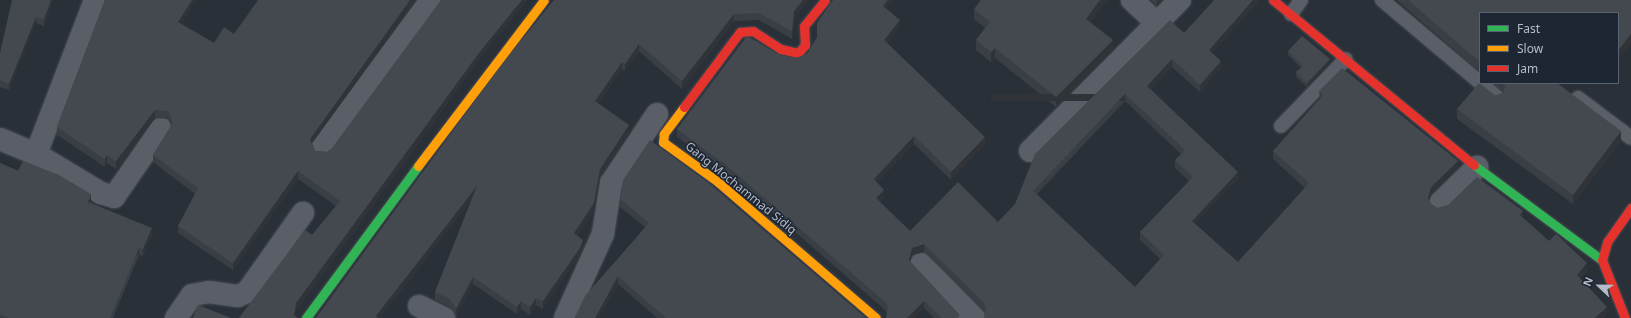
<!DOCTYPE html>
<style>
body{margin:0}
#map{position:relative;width:1631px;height:318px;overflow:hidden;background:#2a3038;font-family:"Noto Sans",sans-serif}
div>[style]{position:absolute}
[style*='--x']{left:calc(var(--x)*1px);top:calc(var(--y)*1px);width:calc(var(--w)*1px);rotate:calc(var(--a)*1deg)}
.roads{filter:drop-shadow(0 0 1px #484c53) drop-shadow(0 0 1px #484c53)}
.lane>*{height:14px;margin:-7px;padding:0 7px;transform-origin:7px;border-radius:7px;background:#5a5e66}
.street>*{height:22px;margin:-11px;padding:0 11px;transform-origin:11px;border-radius:11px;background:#5a5e66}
.fast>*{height:9px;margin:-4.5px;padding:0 4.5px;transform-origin:4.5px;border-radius:4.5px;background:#30b455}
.slow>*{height:9px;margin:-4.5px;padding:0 4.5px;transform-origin:4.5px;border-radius:4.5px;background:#ff9f0a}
.jam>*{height:9px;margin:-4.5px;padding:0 4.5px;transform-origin:4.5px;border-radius:4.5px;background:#e5322d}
.wall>*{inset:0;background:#3a3f45}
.shaded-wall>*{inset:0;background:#303338;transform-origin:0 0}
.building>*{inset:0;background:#444950}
span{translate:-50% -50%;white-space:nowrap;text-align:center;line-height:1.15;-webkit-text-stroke:3px #1d2633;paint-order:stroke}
.street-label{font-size:12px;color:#b4bcc9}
.legend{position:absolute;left:1479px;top:12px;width:140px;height:72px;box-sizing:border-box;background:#1d2633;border:1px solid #59626f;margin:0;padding:5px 7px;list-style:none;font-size:12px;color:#b4bcc9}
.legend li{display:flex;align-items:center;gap:8px;height:20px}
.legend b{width:20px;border:1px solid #59626f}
.north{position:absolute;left:1579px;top:266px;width:40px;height:40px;-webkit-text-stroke:3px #1d2633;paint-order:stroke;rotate:292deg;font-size:11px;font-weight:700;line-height:16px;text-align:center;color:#b4bcc9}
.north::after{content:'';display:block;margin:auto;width:14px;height:18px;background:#b4bcc9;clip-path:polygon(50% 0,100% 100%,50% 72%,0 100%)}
</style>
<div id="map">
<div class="roads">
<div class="lane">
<i style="--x:1382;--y:0;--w:150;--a:40.1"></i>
<i style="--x:1291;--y:14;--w:17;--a:-54"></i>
<i style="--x:1578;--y:98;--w:66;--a:37"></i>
<i style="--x:1281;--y:126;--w:93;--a:-45.9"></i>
</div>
<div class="street">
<i style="--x:1132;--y:0;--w:34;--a:43"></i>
<i style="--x:0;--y:139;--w:39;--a:23"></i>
<i style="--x:36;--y:154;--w:76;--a:31"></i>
<i style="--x:101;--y:193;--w:14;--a:17"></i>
<i style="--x:114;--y:197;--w:83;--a:-55.3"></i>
<i style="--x:322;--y:148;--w:184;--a:-53.6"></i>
<i style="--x:1030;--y:151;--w:213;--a:-45.2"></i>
<i style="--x:36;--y:154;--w:165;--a:-69"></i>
<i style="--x:1440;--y:203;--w:52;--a:-44.2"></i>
<i style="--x:921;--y:264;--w:76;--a:45.5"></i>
<i style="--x:419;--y:306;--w:28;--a:26"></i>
<i style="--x:176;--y:318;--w:28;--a:-55"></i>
<i style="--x:192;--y:295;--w:17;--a:-10"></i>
<i style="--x:209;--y:292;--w:29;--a:8"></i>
<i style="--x:238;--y:296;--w:10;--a:-24"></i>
<i style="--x:247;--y:292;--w:97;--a:-54.7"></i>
<i style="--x:565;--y:318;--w:92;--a:-65.7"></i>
<i style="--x:603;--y:234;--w:52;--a:-81.1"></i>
<i style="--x:611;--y:183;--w:83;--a:-56.3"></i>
</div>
<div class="fast">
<i style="--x:1474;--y:165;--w:159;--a:36.6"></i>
<i style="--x:306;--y:318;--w:189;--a:-53.6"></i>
</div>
<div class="slow">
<i style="--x:684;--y:107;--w:34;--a:127"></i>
<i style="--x:664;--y:134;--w:8;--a:97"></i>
<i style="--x:663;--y:142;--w:68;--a:36"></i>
<i style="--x:718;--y:182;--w:208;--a:40.7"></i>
<i style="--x:418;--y:166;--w:208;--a:-52.8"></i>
</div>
<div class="jam">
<i style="--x:1273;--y:0;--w:260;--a:39.4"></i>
<i style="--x:684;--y:107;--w:94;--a:-53.3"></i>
<i style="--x:740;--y:32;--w:13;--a:-4"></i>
<i style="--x:753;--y:31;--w:33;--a:33"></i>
<i style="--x:781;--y:49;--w:17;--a:13"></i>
<i style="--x:798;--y:53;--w:11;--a:-49"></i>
<i style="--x:805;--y:45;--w:19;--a:-93"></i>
<i style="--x:804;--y:26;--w:33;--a:-51"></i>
<i style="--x:1625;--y:318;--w:62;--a:-111.6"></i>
<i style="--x:1602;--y:260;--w:19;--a:-74"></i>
<i style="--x:1607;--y:242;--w:42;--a:-54.8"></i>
</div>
</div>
<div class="wall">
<i style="clip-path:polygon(53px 0,44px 26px,36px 23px,9px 90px,0 87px,0 53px)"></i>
<i style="clip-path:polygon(105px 0,197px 0,181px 24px,214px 43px,234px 34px,416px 0,312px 143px,315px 151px,327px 152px,479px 60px,296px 311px,239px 318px,312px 235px,336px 206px,298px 179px,233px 270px,178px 233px,178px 226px,195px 194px,153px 162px,153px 155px,171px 126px,168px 119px,155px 118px,116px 169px,107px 163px,105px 167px,57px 135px,57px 127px)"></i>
<i style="clip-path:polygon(554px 0,809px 0,794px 18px,792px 39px,759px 20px,734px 21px,682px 89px,639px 51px,625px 71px,622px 69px,598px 104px,629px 133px,600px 176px,594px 211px,577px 236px,583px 247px,580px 255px,543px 309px,536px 305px,530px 315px,521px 309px,517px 314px,473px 284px,456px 316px,450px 307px,435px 300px,435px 292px,471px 201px,380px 318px)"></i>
<i style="clip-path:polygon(1150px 0,1162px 0,1157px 6px)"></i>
<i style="clip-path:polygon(evenodd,1258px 0,1258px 3px,1212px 53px,1221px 68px,1200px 92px,1172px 67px,1151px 89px,1238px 179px,1195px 224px,1238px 262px,1305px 188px,1273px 159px,1273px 151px,1320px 99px,1319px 91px,1458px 168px,1431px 194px,1429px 201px,1431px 204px,1437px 208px,1523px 218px,1549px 241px,1587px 271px,1580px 279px,1607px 314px,985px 313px,983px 309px,924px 252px,912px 255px,910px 262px,957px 318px,934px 318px,924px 308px,915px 318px,886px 318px,887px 313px,884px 309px,726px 172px,677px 137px,677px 129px,778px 54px,796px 58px,807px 54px,817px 38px,817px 23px,887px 9px,900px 27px,887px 43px,985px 145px,951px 180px,914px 144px,877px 183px,884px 197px,880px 202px,910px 231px,998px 222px,1184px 33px,1258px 0,1125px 101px,1181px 154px,1175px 160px,1175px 168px,1189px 181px,1140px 232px,1140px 240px,1160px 259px,1135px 287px,1037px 194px,1125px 101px)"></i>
<i style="clip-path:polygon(1397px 0,1631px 0,1480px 13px,1480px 72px)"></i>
<i style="clip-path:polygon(974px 9px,1090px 22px,1113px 50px,1056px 107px,995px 58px,991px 62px,976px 50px,976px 40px,985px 28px,974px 19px)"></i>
<i style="clip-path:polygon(1288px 51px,1330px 63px,1307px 87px,1296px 77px,1296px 72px,1301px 68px,1288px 55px)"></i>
<i style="clip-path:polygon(1492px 83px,1564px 83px,1561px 86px,1621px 141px,1573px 204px,1457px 119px,1457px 109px,1503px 93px)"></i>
<i style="clip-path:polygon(0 163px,91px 202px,90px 203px,152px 235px,143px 256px,139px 255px,113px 318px,0 318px)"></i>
<i style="clip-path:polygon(620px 199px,866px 318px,657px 318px,618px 284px,599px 318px,575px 318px,575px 317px,645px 227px,620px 207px)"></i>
</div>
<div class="shaded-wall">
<i style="clip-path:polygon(51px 0,53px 0,44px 26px,44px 19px)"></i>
<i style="clip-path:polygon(192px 0,197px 0,178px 29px,178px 22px)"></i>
<i style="clip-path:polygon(410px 0,416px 0,310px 146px,310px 139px)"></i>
<i style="clip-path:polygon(522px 0,528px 0,479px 60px,296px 311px,295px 318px,294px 318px,296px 303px,479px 53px)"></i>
<i style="clip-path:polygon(803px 0,809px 0,794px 18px,792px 39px,792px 31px,794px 11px)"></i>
<i style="clip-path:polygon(888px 0,894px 0,883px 13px,883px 6px)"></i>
<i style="clip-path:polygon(1100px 0,1108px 0,1086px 29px,1086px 19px)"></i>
<i style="clip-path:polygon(1157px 0,1162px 0,1157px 6px)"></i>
<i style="clip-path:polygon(1253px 0,1258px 0,1258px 3px,1209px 57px,1209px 50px)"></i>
<i style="clip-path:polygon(734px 14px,734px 21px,682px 89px,682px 81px)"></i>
<i style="clip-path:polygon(36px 17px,36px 23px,9px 90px,9px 84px)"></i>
<i style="clip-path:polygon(900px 20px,900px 27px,884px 48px,884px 40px)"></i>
<i style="clip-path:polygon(1631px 34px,1631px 44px,1618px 60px,1618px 51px)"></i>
<i style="clip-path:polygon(1113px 40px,1113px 50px,1056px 107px,1056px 97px)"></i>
<i style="clip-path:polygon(639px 44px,639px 51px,625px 71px,625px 64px)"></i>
<i style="clip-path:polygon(995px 48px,995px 58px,991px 62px,991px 52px)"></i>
<i style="clip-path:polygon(1172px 59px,1172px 67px,1147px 93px,1147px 86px)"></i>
<i style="clip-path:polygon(1330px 59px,1330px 63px,1307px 87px,1307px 83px)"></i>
<i style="clip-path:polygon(1221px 61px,1221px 68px,1200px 92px,1200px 85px)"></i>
<i style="clip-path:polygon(622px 62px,622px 69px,595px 109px,595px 101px)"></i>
<i style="clip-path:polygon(1556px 83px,1564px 83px,1556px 92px)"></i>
<i style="left:1125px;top:94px;width:7px;height:134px;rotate:90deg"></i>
<i style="clip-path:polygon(155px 110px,155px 118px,116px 169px,116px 161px)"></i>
<i style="clip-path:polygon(629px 125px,629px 133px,600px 176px,594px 211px,574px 241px,574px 233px,600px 169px)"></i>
<i style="clip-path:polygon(1621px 131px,1621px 141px,1573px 204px,1573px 195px)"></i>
<i style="clip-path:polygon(914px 136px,914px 144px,874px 187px,874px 179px)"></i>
<i style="clip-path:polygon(985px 137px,985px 145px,951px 180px,951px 172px)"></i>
<i style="clip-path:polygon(107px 155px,107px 163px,105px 167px,105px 159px)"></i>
<i style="clip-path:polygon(1458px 161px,1458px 168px,1431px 194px,1428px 206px,1428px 198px,1431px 187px)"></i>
<i style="clip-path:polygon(298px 171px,298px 179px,233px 270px,233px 263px)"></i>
<i style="clip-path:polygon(1238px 172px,1238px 179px,1192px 228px,1192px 221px)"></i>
<i style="clip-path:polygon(477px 186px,477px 194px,380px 318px,376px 318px,376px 316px)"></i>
<i style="clip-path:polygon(884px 190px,884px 197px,876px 206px,876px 198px)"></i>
<i style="clip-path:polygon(91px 194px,91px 202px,88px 209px,88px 202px)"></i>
<i style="clip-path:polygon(1523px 211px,1523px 218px,1520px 215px)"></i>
<i style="clip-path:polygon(152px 228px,152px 235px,143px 256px,143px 249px)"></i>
<i style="clip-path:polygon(583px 240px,583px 247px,580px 255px,543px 309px,543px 301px)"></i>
<i style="clip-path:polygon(924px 244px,924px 252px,912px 255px,909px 267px,909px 260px,912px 248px)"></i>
<i style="left:139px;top:248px;width:7px;height:76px;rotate:90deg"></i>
<i style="clip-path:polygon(1587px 263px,1587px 271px,1577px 283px,1577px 275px)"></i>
<i style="clip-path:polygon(618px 276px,618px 284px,599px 318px,595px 318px)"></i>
<i style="clip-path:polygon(473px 277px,473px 284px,456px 316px,456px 309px)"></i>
<i style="clip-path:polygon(536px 298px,536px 305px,530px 315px,530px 307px)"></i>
<i style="clip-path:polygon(521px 301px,521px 309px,517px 314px,517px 307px)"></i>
<i style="clip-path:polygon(924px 301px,924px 308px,915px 318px,907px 318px)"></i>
<i style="clip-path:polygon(1607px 307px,1607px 314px,1603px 318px,1595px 318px)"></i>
</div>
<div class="building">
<i style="clip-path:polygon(12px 0,51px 0,44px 19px,36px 17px,9px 84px,0 80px,0 53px)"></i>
<i style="clip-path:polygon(105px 0,192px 0,178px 22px,214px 43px,224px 27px,234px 34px,258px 0,410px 0,310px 139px,315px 151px,327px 152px,332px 148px,441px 0,522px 0,479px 53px,296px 303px,294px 315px,298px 318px,239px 318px,305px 230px,312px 235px,340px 201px,298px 171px,233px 263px,178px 226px,198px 188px,153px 155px,173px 123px,168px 111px,155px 110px,116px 161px,107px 155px,105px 159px,57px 127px)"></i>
<i style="clip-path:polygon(554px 0,803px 0,794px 11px,792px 31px,759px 13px,734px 14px,682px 81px,639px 44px,625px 64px,622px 62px,595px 101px,629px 125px,600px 169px,594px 203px,574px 233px,583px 240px,580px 248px,543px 301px,536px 298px,530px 307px,521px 301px,517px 307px,473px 277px,456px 309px,450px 299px,435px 292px,477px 186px,376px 316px,378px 318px,316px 318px,499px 68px)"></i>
<i style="clip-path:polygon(evenodd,833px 0,888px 0,883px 6px,900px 20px,884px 40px,985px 137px,951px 172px,914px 136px,874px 179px,884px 190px,876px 198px,910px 231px,958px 182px,998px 222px,1015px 204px,1035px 154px,1170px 20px,1184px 33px,1214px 0,1253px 0,1209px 50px,1221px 61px,1200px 85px,1172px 59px,1147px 86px,1238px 172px,1192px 221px,1238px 262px,1309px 183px,1273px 151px,1323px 95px,1319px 91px,1342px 68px,1458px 161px,1431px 187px,1428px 198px,1431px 204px,1437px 208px,1448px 205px,1477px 177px,1523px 211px,1520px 215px,1549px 241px,1556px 234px,1587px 263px,1577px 275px,1607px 307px,1595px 318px,984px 318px,986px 308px,983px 302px,924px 244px,912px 248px,909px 260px,960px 315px,957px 318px,942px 318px,924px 301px,907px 318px,886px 318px,888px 307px,884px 301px,726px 165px,677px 129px,747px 36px,778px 54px,796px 58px,807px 54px,817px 37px,817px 23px,833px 0,1125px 94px,1185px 150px,1175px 160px,1193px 177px,1140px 232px,1164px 255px,1135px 287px,1033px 191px,1125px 94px)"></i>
<i style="clip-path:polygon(981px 0,1100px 0,1086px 19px,1113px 40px,1056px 97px,995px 48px,991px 52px,976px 40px,990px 22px,974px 9px)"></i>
<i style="clip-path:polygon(1408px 0,1631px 0,1631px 34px,1618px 51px,1618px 13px,1480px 13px,1480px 62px)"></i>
<i style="clip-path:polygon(1302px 36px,1330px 59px,1307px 83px,1296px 72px,1303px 66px,1288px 51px)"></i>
<i style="clip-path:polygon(1479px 83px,1496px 96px,1504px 92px,1505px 84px,1504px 83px,1557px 83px,1621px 131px,1573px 195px,1457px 109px)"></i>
<i style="clip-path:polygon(650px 140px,710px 184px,866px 318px,666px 318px,618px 276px,595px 318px,578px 318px,575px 317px,585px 296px,649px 223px,620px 199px,623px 180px)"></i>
<i style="clip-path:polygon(23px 161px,59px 175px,91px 194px,88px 202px,152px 228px,143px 249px,139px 248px,110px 318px,9px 318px,0 314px,0 163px,18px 171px)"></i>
<i style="clip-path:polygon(198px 305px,231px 318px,193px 318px)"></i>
</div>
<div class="street-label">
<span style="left:741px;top:188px;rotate:39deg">Gang Mochammad Sidiq</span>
</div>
<ul class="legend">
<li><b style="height:5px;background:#30b455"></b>Fast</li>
<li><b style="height:5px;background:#ff9f0a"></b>Slow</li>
<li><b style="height:5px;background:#e5322d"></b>Jam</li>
</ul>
<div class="north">N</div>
</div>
